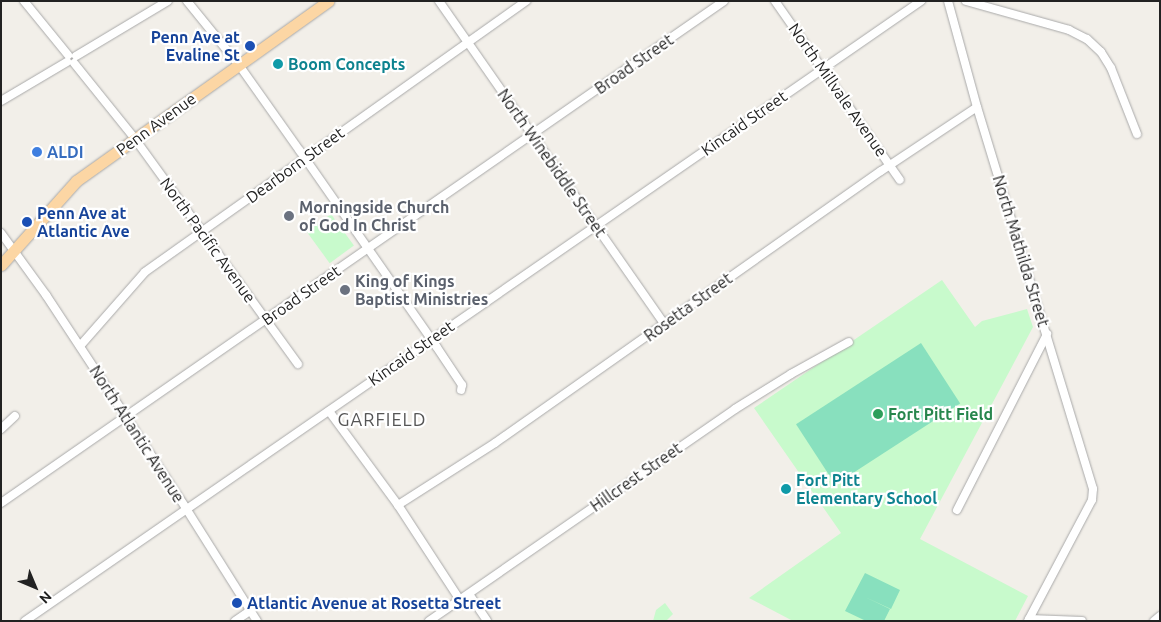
<!DOCTYPE html>
<style>
body{margin:0}
#map{position:relative;width:1161px;height:622px;overflow:hidden;background:#f2efe9;font-family:Ubuntu,sans-serif}
div>[style]{position:absolute}
[style*='--x']{left:calc(var(--x)*1px);top:calc(var(--y)*1px);width:calc(var(--w)*1px);rotate:calc(var(--a)*1deg)}
.park>*{inset:0;background:#c8facc;transform-origin:0 0}
.pitch>*{inset:0;background:#88e0be;transform-origin:0 0}
.roads{filter:drop-shadow(0 0 1px #a9a9a9) drop-shadow(0 0 1px #a9a9a9)}
.minor>*{height:8px;margin:-4px;padding:0 4px;transform-origin:4px;border-radius:4px;background:#fff}
.primary>*{height:11px;margin:-5.5px;padding:0 5.5px;transform-origin:5.5px;border-radius:5.5px;background:#fcd6a4}
.dots>*{width:14px;height:14px;translate:-50% -50%;box-sizing:border-box;border:2px solid #fff;border-radius:50%}
span{translate:-50% -50%;white-space:nowrap;text-align:center;line-height:1.15;-webkit-text-stroke:4.5px #fff;paint-order:stroke}
.transit-label{font-size:16px;color:#164399;font-weight:700}
.right{translate:-100% -50%;text-align:right}
.left{translate:0 -50%;text-align:left}
.culture-label{font-size:16px;color:#0d838f;font-weight:700}
.street-label{font-size:16px;color:#222}
.shop-label{font-size:16px;color:#366cbe;font-weight:700}
.worship-label{font-size:16px;color:#5b616d;font-weight:700}
.leisure-label{font-size:16px;color:#27864d;font-weight:700}
.neighbourhood-label{font-size:18px;color:#555;letter-spacing:1px}
.frame{position:absolute;inset:0;border:2px solid #222;pointer-events:none}
.north{position:absolute;left:10px;top:562px;width:50px;height:50px;-webkit-text-stroke:4px #fff;paint-order:stroke;rotate:135deg;font-size:14px;font-weight:700;line-height:20px;text-align:center;color:#222}
.north::after{content:'';display:block;margin:auto;width:18px;height:22px;background:#222;clip-path:polygon(50% 0,100% 100%,50% 72%,0 100%)}
</style>
<div id="map">
<div class="park">
<i style="left:331px;top:214px;width:39px;height:30px;rotate:54deg"></i>
<i style="clip-path:polygon(942px 280px,975px 327px,982px 321px,1027px 309px,1033px 327px,920px 539px,1028px 596px,1015px 621px,793px 621px,749px 598px,841px 533px,754px 408px)"></i>
<i style="clip-path:polygon(665px 603px,673px 614px,666px 621px,653px 621px,656px 610px)"></i>
</div>
<div class="pitch">
<i style="left:921px;top:343px;width:72px;height:149px;rotate:57deg"></i>
<i style="clip-path:polygon(865px 573px,900px 590px,891px 609px,865px 597px,890px 609px,884px 621px,866px 621px,845px 611px)"></i>
</div>
<div class="roads">
<div class="minor">
<i style="--x:24;--y:1;--w:70;--a:50.8"></i>
<i style="--x:187;--y:1;--w:82;--a:50.9"></i>
<i style="--x:239;--y:65;--w:105;--a:54.7"></i>
<i style="--x:300;--y:151;--w:238;--a:55.1"></i>
<i style="--x:436;--y:346;--w:47;--a:56.3"></i>
<i style="--x:462;--y:385;--w:5;--a:101"></i>
<i style="--x:439;--y:1;--w:395;--a:55.1"></i>
<i style="--x:775;--y:1;--w:218;--a:55.1"></i>
<i style="--x:948;--y:1;--w:110;--a:74.7"></i>
<i style="--x:977;--y:107;--w:399;--a:73.1"></i>
<i style="--x:1093;--y:489;--w:11;--a:95"></i>
<i style="--x:1092;--y:500;--w:137;--a:117.9"></i>
<i style="--x:966;--y:1;--w:107;--a:15.7"></i>
<i style="--x:1069;--y:30;--w:20;--a:27"></i>
<i style="--x:1087;--y:39;--w:19;--a:43"></i>
<i style="--x:1101;--y:52;--w:19;--a:58"></i>
<i style="--x:1111;--y:68;--w:71;--a:68.5"></i>
<i style="--x:76;--y:56;--w:107;--a:-30.9"></i>
<i style="--x:74;--y:63;--w:97;--a:51.2"></i>
<i style="--x:135;--y:139;--w:278;--a:54.1"></i>
<i style="--x:1;--y:101;--w:77;--a:-30.6"></i>
<i style="--x:1;--y:233;--w:77;--a:54"></i>
<i style="--x:46;--y:295;--w:257;--a:56.7"></i>
<i style="--x:187;--y:510;--w:131;--a:57.8"></i>
<i style="--x:80;--y:346;--w:98;--a:-48.7"></i>
<i style="--x:145;--y:272;--w:468;--a:-35.4"></i>
<i style="--x:329;--y:411;--w:117;--a:53.7"></i>
<i style="--x:398;--y:505;--w:113;--a:56.9"></i>
<i style="--x:1;--y:429;--w:19;--a:-43"></i>
<i style="--x:1;--y:503;--w:880;--a:-34.77"></i>
<i style="--x:398;--y:505;--w:115;--a:-32.6"></i>
<i style="--x:495;--y:443;--w:472;--a:-35.2"></i>
<i style="--x:881;--y:171;--w:115;--a:-33.7"></i>
<i style="--x:957;--y:510;--w:198;--a:-62.9"></i>
<i style="--x:469;--y:594;--w:32;--a:56"></i>
<i style="--x:1029;--y:619;--w:53;--a:2.2"></i>
<i style="--x:25;--y:621;--w:1090;--a:-34.68"></i>
<i style="--x:235;--y:621;--w:18;--a:-34"></i>
<i style="--x:429;--y:621;--w:372;--a:-34.7"></i>
<i style="--x:735;--y:409;--w:66;--a:-32"></i>
<i style="--x:791;--y:374;--w:66;--a:-28.9"></i>
<i style="--x:1154;--y:621;--w:8;--a:-40"></i>
</div>
<div class="primary">
<i style="--x:1;--y:265;--w:113;--a:-48.2"></i>
<i style="--x:76;--y:181;--w:310;--a:-35.5"></i>
</div>
</div>
<div class="dots">
<i style="left:250px;top:46px;background:#1a4fb4"></i>
<i style="left:278px;top:64px;background:#0f9aa8"></i>
<i style="left:37px;top:152px;background:#3f7fe0"></i>
<i style="left:289px;top:216px;background:#6b7280"></i>
<i style="left:27px;top:222px;background:#1a4fb4"></i>
<i style="left:345px;top:290px;background:#6b7280"></i>
<i style="left:878px;top:414px;background:#2e9e5b"></i>
<i style="left:786px;top:489px;background:#0f9aa8"></i>
<i style="left:237px;top:603px;background:#1a4fb4"></i>
</div>
<div class="transit-label">
<span class="right" style="left:240px;top:46px">Penn Ave at<br>Evaline St</span>
<span class="left" style="left:37px;top:222px">Penn Ave at<br>Atlantic Ave</span>
<span class="left" style="left:247px;top:603px">Atlantic Avenue at Rosetta Street</span>
</div>
<div class="culture-label">
<span class="left" style="left:288px;top:64px">Boom Concepts</span>
<span class="left" style="left:796px;top:489px">Fort Pitt<br>Elementary School</span>
</div>
<div class="street-label">
<span style="left:634px;top:64px;rotate:-35deg">Broad Street</span>
<span style="left:838px;top:90px;rotate:55deg">North Millvale Avenue</span>
<span style="left:744px;top:123px;rotate:-35deg">Kincaid Street</span>
<span style="left:156px;top:124px;rotate:-36deg">Penn Avenue</span>
<span style="left:552px;top:163px;rotate:55deg">North Winebiddle Street</span>
<span style="left:295px;top:165px;rotate:-36deg">Dearborn Street</span>
<span style="left:208px;top:240px;rotate:54deg">North Pacific Avenue</span>
<span style="left:1021px;top:251px;rotate:73deg">North Mathilda Street</span>
<span style="left:301px;top:295px;rotate:-35deg">Broad Street</span>
<span style="left:688px;top:307px;rotate:-36deg">Rosetta Street</span>
<span style="left:411px;top:353px;rotate:-35deg">Kincaid Street</span>
<span style="left:137px;top:434px;rotate:57deg">North Atlantic Avenue</span>
<span style="left:636px;top:477px;rotate:-35deg">Hillcrest Street</span>
</div>
<div class="shop-label">
<span class="left" style="left:47px;top:152px">ALDI</span>
</div>
<div class="worship-label">
<span class="left" style="left:299px;top:216px">Morningside Church<br>of God In Christ</span>
<span class="left" style="left:355px;top:290px">King of Kings<br>Baptist Ministries</span>
</div>
<div class="leisure-label">
<span class="left" style="left:888px;top:414px">Fort Pitt Field</span>
</div>
<div class="neighbourhood-label">
<span style="left:382px;top:419px">GARFIELD</span>
</div>
<div class="frame"></div>
<div class="north">N</div>
</div>
